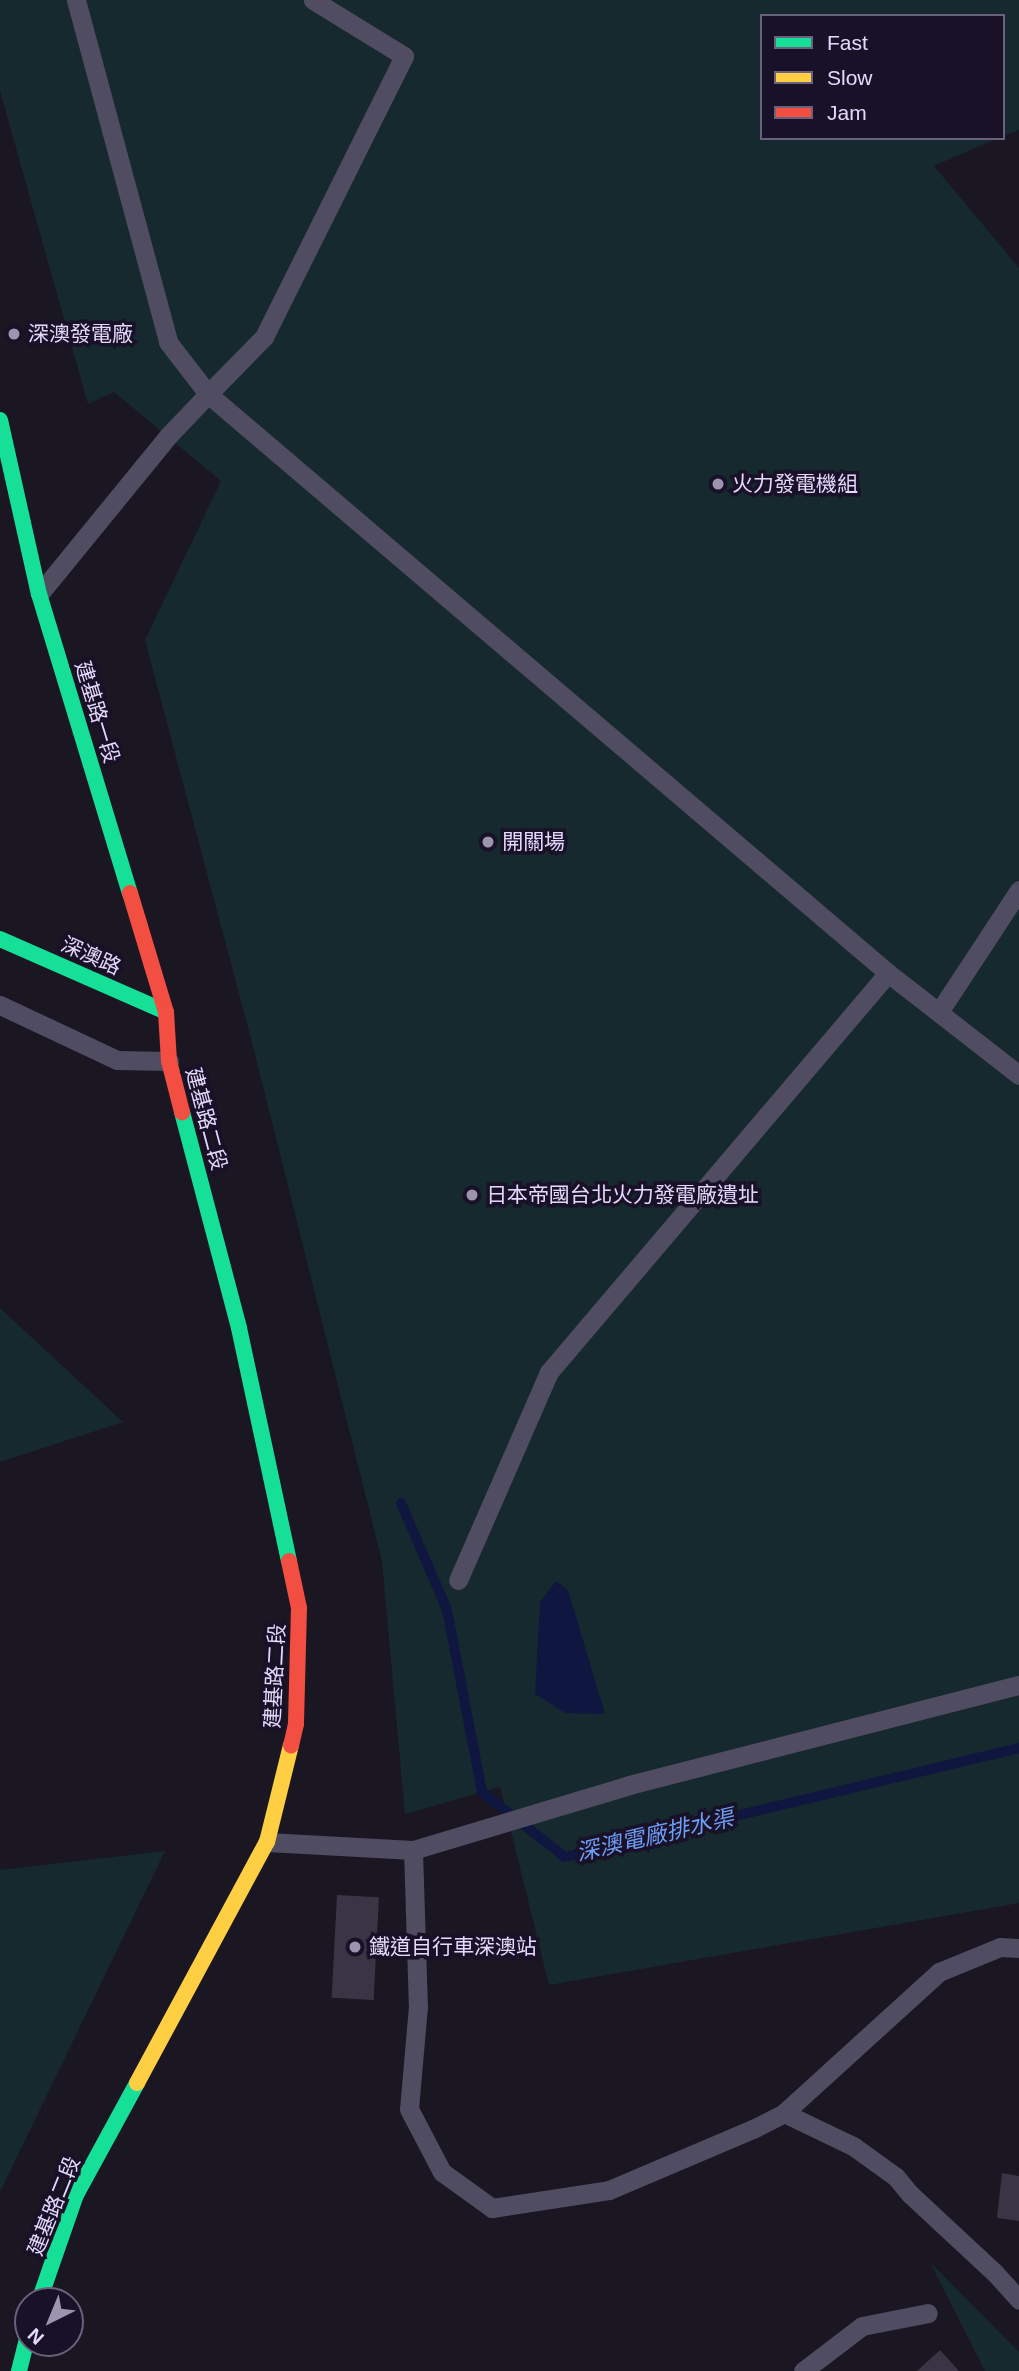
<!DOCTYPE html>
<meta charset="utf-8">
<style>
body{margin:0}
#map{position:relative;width:1019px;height:2371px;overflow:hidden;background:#1a1622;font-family:Arial,"Noto Sans TC",sans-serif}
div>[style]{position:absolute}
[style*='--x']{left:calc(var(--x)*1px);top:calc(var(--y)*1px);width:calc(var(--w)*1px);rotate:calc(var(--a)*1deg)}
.green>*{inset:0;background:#16292e}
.water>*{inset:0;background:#0f1740}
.stream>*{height:10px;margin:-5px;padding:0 5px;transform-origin:5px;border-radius:5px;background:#0f1740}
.building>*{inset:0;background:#3a3444;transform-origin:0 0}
.lane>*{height:19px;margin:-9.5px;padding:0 9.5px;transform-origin:9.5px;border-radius:9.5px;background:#504c61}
.fast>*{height:16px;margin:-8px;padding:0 8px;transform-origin:8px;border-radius:8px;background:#16e098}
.slow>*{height:16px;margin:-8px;padding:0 8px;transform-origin:8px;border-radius:8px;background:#ffcf43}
.jam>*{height:16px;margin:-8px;padding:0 8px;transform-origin:8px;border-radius:8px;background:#f24e42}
.dots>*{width:19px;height:19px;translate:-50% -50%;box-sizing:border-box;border:4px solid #191127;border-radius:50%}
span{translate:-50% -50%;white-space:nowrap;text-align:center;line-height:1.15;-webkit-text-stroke:7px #191127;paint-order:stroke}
.poi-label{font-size:21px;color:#e4d9fd}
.left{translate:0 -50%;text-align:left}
.street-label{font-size:21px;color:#e4d9fd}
.water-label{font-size:23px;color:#6e9df6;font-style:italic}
.legend{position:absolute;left:760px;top:14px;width:245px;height:126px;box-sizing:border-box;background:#191127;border:2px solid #6a617d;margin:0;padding:9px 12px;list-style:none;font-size:21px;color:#e4d9fd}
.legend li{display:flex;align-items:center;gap:14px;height:35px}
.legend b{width:35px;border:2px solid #6a617d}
.north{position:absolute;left:14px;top:2287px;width:70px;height:70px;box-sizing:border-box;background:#191127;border:2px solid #6a617d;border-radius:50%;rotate:223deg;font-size:19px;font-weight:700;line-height:28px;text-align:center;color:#e4d9fd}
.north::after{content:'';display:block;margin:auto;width:24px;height:32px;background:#9d95b0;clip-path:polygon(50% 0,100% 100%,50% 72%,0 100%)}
</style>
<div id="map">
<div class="green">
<i style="clip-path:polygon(0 0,1019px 0,1019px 130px,1003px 136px,1003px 16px,762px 16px,762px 138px,998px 138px,934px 166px,1019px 268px,1019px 1903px,549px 1985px,500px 1787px,405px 1814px,382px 1561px,254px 1050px,145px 640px,221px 481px,114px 392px,88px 404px,0 91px)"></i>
<i style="clip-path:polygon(0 1308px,123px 1422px,0 1462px)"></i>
<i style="clip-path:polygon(165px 1851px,0 2192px,0 1870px)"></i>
<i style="clip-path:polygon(930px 2262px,1019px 2352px,1019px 2371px,985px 2371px)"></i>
</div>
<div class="water">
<i style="clip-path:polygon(556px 1581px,568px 1590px,605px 1714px,565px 1713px,535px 1694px,540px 1602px)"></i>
</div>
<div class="stream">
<i style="--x:401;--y:1503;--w:116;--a:66.7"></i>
<i style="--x:447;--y:1610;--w:185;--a:79.1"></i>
<i style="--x:482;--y:1792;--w:105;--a:38.1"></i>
<i style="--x:565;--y:1857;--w:467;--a:-13.5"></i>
</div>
<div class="building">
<i style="left:337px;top:1895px;width:42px;height:103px;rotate:3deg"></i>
<i style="clip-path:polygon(1002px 2173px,1019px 2176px,1019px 2221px,997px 2218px)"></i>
<i style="clip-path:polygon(940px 2350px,959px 2371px,917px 2371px)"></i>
</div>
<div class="lane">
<i style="--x:76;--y:0;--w:354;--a:74.9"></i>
<i style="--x:168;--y:342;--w:66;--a:52.4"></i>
<i style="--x:208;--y:394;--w:80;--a:-45.5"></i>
<i style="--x:264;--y:337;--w:314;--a:-63.5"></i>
<i style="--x:404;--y:56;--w:107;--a:-148.4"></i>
<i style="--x:40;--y:593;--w:204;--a:-50.8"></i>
<i style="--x:169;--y:435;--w:57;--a:-46.4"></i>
<i style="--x:208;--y:394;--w:893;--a:40.41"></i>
<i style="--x:888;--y:973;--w:524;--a:130.35"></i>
<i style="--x:549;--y:1372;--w:227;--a:113.6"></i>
<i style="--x:888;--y:973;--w:166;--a:37.9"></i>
<i style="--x:0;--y:1005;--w:129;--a:25.2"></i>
<i style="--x:117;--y:1060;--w:52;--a:1.1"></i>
<i style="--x:939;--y:1012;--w:146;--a:-56.7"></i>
<i style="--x:267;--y:1842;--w:146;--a:3.1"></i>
<i style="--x:413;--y:1850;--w:226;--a:-16.7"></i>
<i style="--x:629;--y:1785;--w:403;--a:-14.4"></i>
<i style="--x:413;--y:1850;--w:156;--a:88.2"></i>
<i style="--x:418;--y:2006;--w:103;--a:95"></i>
<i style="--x:409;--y:2109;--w:71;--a:62.4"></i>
<i style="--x:442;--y:2172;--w:62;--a:35.8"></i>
<i style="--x:492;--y:2208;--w:118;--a:-8.7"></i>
<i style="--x:609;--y:2190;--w:156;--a:-23"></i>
<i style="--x:753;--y:2129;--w:35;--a:-27"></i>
<i style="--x:784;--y:2113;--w:210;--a:-42.3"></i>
<i style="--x:939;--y:1972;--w:66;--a:-22.3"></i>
<i style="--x:1000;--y:1947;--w:19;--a:3"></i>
<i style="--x:784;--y:2113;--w:76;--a:25.6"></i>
<i style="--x:853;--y:2146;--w:53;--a:35.8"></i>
<i style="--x:896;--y:2177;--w:22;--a:51"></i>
<i style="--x:910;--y:2194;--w:116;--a:42.9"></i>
<i style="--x:995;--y:2273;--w:36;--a:48"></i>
<i style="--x:803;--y:2371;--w:74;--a:-37.3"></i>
<i style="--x:862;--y:2326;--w:67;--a:-11.1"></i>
</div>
<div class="fast">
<i style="--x:0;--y:420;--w:178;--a:77.4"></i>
<i style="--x:39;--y:594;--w:313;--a:73.1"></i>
<i style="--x:0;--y:939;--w:181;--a:23.7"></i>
<i style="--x:182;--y:1112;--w:223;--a:75.2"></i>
<i style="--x:239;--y:1328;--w:238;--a:77.9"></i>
<i style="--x:39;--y:2301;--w:112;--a:-70.8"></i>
<i style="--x:76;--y:2195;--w:128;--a:-61.4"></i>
<i style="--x:19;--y:2371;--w:38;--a:-76"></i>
</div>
<div class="slow">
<i style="--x:137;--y:2083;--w:274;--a:-61.7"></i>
<i style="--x:267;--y:1842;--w:100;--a:-76.1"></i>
</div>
<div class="jam">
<i style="--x:130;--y:893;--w:124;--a:73.2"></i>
<i style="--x:166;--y:1012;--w:49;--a:86.5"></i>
<i style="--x:169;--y:1061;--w:53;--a:75.7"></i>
<i style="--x:289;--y:1561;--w:48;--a:78"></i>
<i style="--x:299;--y:1608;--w:116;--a:91.5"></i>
<i style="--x:296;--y:1724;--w:22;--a:103"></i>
</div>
<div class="dots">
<i style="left:14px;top:334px;background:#9d95b0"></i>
<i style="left:718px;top:484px;background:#9d95b0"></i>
<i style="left:488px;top:842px;background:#9d95b0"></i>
<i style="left:472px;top:1195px;background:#9d95b0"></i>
<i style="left:355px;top:1947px;background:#9d95b0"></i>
</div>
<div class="poi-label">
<span class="left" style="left:28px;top:334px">深澳發電廠</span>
<span class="left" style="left:732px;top:484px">火力發電機組</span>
<span class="left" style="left:502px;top:842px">開關場</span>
<span class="left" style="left:486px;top:1195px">日本帝國台北火力發電廠遺址</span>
<span class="left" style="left:369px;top:1947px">鐵道自行車深澳站</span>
</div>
<div class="street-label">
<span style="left:97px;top:712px;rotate:73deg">建基路一段</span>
<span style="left:91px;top:956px;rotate:24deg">深澳路</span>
<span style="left:206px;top:1119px;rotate:75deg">建基路二段</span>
<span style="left:275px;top:1676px;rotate:-87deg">建基路二段</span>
<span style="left:54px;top:2206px;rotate:-68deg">建基路二段</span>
</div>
<div class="water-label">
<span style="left:655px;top:1835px;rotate:-13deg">深澳電廠排水渠</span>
</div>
<ul class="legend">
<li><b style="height:9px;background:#16e098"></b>Fast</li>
<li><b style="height:9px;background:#ffcf43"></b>Slow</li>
<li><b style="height:9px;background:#f24e42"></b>Jam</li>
</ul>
<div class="north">N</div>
</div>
